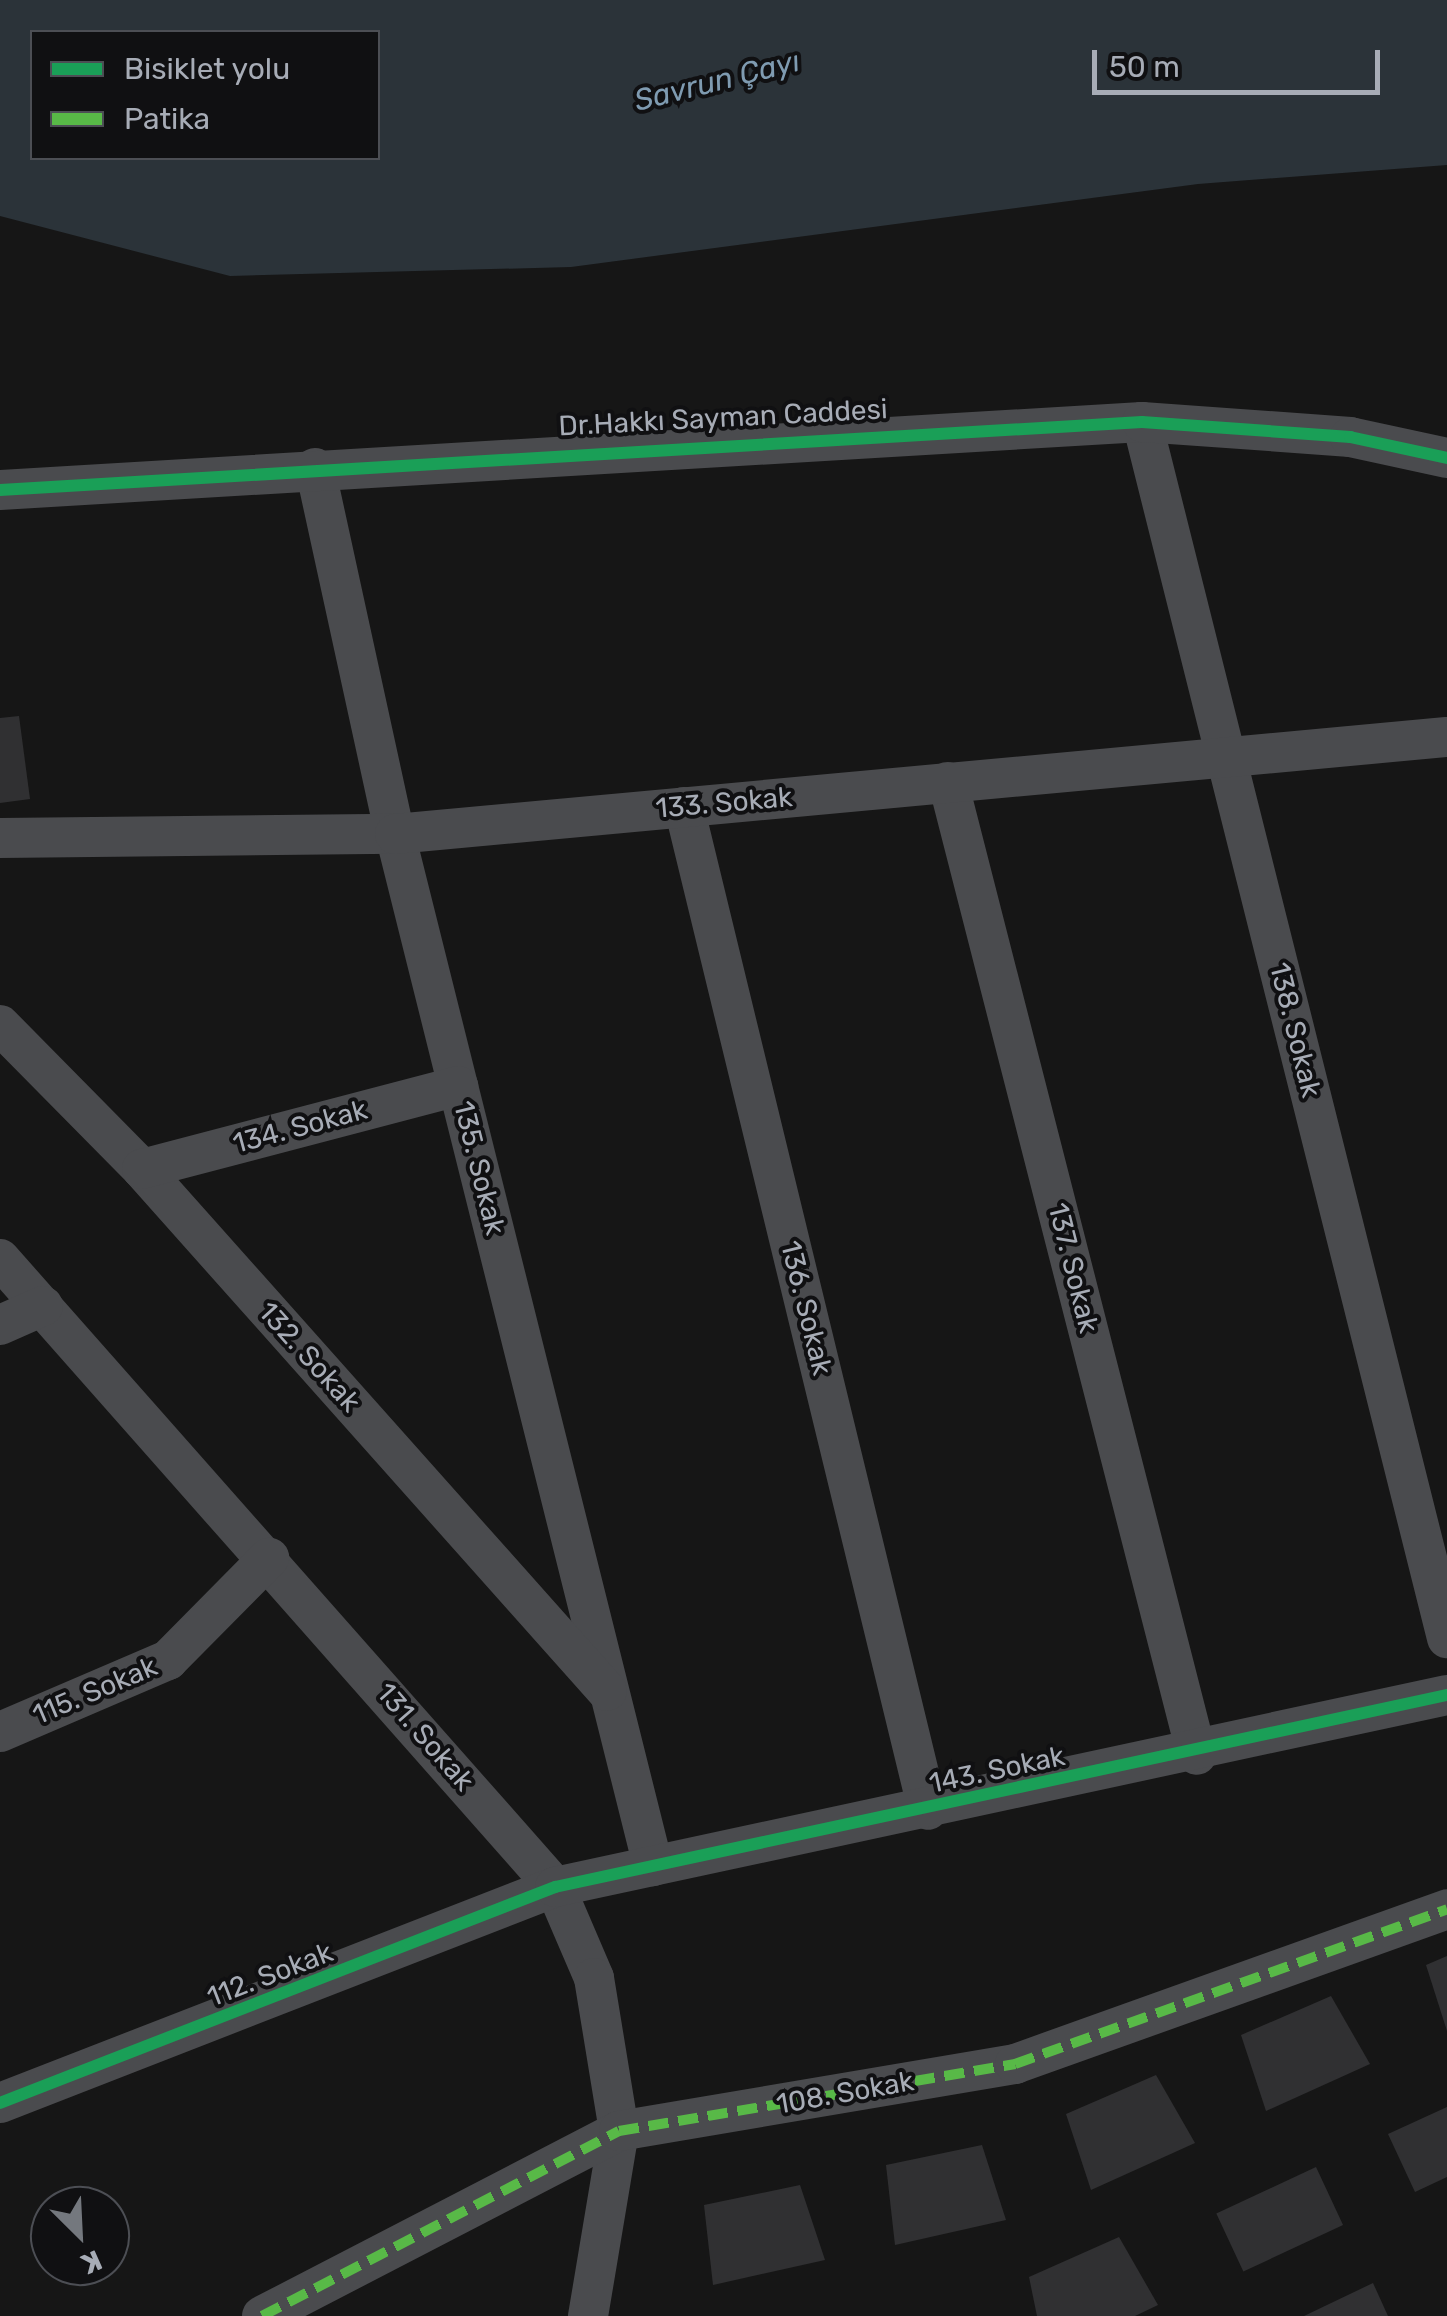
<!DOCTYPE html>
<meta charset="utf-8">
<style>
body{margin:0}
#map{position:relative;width:1447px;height:2316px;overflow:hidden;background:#161616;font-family:Rubik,sans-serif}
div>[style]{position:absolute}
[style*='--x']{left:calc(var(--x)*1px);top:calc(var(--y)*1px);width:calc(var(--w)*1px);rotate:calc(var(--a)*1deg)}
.water>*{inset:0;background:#2b3339}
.building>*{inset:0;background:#303032;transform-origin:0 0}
.minor>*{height:40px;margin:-20px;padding:0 20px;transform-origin:20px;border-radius:20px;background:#4a4b4e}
.quiet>*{height:10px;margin-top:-5px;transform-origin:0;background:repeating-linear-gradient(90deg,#58b947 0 20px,transparent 0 30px)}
.cycleway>*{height:12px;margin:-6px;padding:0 6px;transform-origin:6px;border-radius:6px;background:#1a9f57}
span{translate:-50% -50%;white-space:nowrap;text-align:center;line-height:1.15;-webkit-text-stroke:8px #101012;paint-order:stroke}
.street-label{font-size:28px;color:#a7acb6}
.water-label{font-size:30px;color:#7f9bb1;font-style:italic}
.legend{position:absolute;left:30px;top:30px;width:350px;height:130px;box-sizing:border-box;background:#101012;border:2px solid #4c4e54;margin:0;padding:12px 18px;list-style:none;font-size:30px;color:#a7acb6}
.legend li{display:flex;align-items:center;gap:20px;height:50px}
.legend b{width:50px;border:2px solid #4c4e54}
.north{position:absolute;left:30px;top:2186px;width:100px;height:100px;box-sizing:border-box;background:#101012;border:2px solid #4c4e54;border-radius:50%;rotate:156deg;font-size:28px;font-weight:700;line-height:40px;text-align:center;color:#a7acb6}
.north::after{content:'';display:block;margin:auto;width:35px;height:45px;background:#74787e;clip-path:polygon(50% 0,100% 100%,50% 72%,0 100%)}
.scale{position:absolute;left:1092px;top:50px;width:288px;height:45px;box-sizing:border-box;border:5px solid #a7acb6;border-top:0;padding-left:12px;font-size:30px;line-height:35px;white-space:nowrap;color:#a7acb6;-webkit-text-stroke:8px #101012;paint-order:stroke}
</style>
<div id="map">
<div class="water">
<i style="clip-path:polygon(evenodd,0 0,1447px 0,1447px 165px,1198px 184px,571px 267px,230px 276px,0 216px,0 0,32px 32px,378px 32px,378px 158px,32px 158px,32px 32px)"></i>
</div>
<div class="building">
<i style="clip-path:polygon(19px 716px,30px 799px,0 803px,0 718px)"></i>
<i style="clip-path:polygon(1447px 1956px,1447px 2031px,1426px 1965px)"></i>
<i style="clip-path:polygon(1331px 1996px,1370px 2064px,1266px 2111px,1241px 2035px)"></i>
<i style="clip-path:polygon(1156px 2075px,1195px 2143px,1091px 2190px,1066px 2114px)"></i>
<i style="clip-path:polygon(1447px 2107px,1447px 2177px,1415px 2192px,1388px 2134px)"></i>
<i style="clip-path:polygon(982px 2145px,1006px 2220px,895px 2245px,886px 2165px)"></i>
<i style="left:1316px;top:2167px;width:64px;height:110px;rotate:65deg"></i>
<i style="clip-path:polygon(800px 2185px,825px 2260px,713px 2285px,704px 2205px)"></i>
<i style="clip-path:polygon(1119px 2237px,1158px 2305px,1135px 2316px,1037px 2316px,1029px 2277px)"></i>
<i style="clip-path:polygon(1373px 2283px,1388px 2316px,1304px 2316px)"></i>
</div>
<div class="minor">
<i style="--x:1142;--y:422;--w:1254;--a:75.92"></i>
<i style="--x:315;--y:468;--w:375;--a:77.7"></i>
<i style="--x:395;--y:834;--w:1064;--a:75.96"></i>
<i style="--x:0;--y:490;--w:1144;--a:-3.41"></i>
<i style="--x:1142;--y:422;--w:209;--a:4.1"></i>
<i style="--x:1350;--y:437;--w:99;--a:12.2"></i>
<i style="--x:948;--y:782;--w:1004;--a:75.65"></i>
<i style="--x:684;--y:807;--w:1032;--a:76.33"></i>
<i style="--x:0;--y:838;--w:395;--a:-0.6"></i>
<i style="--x:395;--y:834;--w:1056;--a:-5.27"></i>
<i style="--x:0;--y:1025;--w:202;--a:45.4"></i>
<i style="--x:142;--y:1169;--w:699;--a:48.31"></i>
<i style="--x:142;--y:1169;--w:327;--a:-14.7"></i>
<i style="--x:0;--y:1259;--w:838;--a:48.53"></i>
<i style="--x:555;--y:1887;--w:99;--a:66.8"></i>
<i style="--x:594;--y:1978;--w:155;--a:80.7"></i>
<i style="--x:619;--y:2131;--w:188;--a:99.5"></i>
<i style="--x:0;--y:1325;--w:47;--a:-23.8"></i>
<i style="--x:0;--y:1732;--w:183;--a:-23.2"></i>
<i style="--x:168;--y:1660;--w:144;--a:-45.3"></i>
<i style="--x:0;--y:2103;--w:596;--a:-21.27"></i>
<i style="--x:555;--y:1887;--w:912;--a:-12.15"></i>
<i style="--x:262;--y:2316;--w:402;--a:-27.4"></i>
<i style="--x:619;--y:2131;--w:402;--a:-9.6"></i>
<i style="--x:1015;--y:2064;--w:459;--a:-19.7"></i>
</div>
<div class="quiet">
<i style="--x:262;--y:2316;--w:402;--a:-27.4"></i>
<i style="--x:619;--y:2131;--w:402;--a:-9.6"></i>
<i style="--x:1015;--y:2064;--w:459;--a:-19.7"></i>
</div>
<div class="cycleway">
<i style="--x:0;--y:490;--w:1144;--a:-3.41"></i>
<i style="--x:1142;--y:422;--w:209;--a:4.1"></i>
<i style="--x:1350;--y:437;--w:99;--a:12.2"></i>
<i style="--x:0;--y:2103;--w:596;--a:-21.27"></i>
<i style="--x:555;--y:1887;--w:912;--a:-12.15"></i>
</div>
<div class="street-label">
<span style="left:723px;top:418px;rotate:-3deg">Dr.Hakkı Sayman Caddesi</span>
<span style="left:724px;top:803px;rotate:-5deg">133. Sokak</span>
<span style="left:1295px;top:1030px;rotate:76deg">138. Sokak</span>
<span style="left:300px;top:1127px;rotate:-15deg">134. Sokak</span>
<span style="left:479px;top:1168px;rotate:76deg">135. Sokak</span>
<span style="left:1073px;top:1268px;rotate:76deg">137. Sokak</span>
<span style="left:806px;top:1308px;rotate:76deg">136. Sokak</span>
<span style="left:309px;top:1357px;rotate:48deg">132. Sokak</span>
<span style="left:95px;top:1691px;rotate:-23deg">115. Sokak</span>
<span style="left:425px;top:1737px;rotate:49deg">131. Sokak</span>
<span style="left:997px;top:1770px;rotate:-12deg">143. Sokak</span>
<span style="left:270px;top:1975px;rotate:-21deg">112. Sokak</span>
<span style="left:845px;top:2093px;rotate:-10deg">108. Sokak</span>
</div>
<div class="water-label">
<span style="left:717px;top:81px;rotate:-14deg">Savrun Çayı</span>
</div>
<ul class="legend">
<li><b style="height:12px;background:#1a9f57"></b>Bisiklet yolu</li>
<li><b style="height:12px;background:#58b947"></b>Patika</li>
</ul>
<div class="north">K</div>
<div class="scale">50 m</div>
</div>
